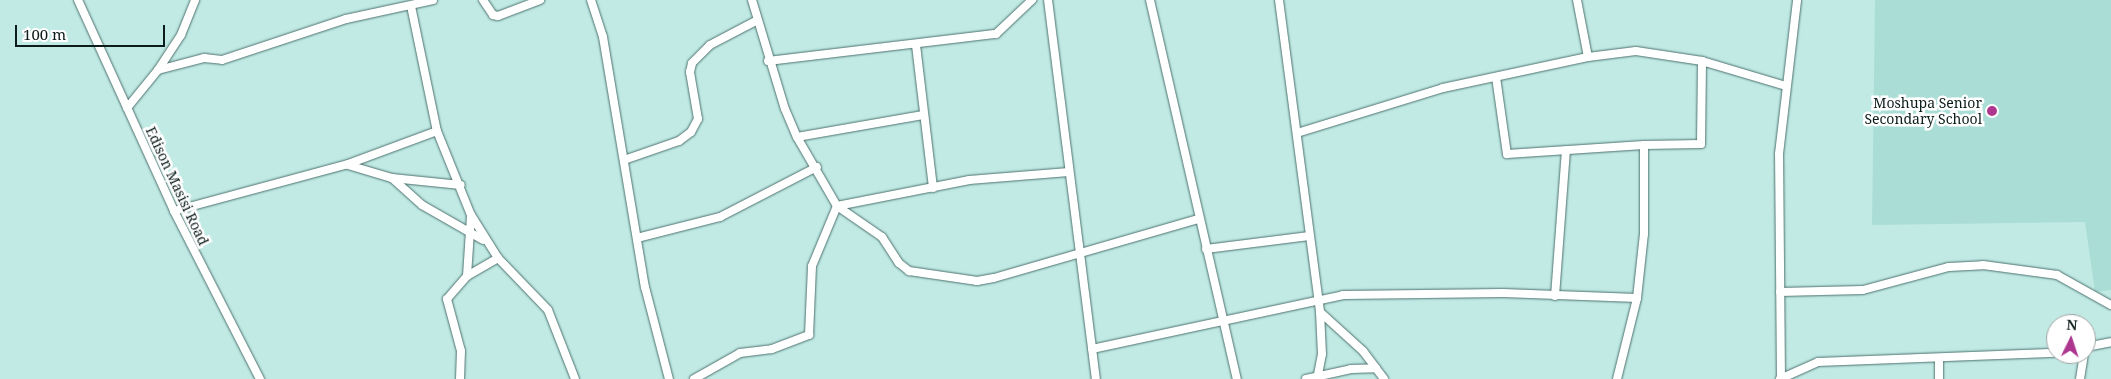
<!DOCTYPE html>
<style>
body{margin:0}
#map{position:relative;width:2111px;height:379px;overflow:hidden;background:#c1eae5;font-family:"Noto Serif",serif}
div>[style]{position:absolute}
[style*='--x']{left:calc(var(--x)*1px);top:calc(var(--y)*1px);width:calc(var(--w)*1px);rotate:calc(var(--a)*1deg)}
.built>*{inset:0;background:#abddd7}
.roads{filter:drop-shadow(0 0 1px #4d726e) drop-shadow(0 0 1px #4d726e)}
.street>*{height:8px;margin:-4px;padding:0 4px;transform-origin:4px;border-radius:4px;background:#fff}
.dots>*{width:14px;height:14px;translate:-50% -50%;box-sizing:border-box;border:2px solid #fff;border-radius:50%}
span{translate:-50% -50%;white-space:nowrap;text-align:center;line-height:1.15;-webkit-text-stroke:5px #fff;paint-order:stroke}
.poi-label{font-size:14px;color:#0c1c1a}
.right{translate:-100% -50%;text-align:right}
.street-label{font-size:14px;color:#0c1c1a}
.north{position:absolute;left:2046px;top:314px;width:50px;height:50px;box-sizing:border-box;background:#fff;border:1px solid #9ea4a3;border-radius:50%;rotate:4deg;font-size:14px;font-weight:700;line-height:20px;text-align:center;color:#0c1c1a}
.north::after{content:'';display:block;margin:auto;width:18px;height:22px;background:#ad378f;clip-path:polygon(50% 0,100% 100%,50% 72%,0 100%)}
.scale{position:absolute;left:15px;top:25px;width:150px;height:22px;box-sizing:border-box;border:2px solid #0c1c1a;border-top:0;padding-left:6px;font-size:15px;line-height:18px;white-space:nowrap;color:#0c1c1a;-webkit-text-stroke:4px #fff;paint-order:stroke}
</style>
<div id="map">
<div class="built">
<i style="clip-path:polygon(1875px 0,2111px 0,2111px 290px,2095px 292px,2085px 222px,1872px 225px)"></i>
</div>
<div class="roads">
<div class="street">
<i style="--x:78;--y:0;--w:232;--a:65.5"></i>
<i style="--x:174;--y:211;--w:189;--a:62.9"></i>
<i style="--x:483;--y:0;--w:18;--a:56"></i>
<i style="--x:493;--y:15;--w:5;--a:11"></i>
<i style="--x:498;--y:16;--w:45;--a:-20.9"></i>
<i style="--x:591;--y:0;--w:39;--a:72"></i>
<i style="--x:603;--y:37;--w:254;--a:80.5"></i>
<i style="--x:645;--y:287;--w:95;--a:75.4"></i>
<i style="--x:752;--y:0;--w:114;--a:73.2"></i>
<i style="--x:785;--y:109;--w:30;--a:67"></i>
<i style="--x:797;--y:137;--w:80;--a:59.9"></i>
<i style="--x:837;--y:206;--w:55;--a:34.6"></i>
<i style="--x:882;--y:237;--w:31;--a:57"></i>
<i style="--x:899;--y:263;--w:13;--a:39"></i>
<i style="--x:909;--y:271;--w:69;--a:8.4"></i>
<i style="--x:977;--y:281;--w:17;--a:-10"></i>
<i style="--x:994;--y:278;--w:213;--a:-16.1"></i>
<i style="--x:1048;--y:0;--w:382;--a:82.8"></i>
<i style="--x:1150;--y:0;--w:389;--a:77.1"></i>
<i style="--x:1279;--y:0;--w:315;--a:82.5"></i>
<i style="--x:1320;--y:312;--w:42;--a:87.3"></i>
<i style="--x:1322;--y:354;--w:21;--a:101"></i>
<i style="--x:1577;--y:0;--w:58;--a:79.1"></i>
<i style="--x:1588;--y:57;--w:48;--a:-7.1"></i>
<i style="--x:1636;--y:51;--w:67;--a:8.6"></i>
<i style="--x:411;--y:6;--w:128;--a:78.3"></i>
<i style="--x:437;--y:131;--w:91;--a:68"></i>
<i style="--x:471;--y:215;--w:51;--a:57.9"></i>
<i style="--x:498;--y:258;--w:72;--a:46.1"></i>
<i style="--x:548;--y:310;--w:74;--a:68.6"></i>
<i style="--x:916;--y:45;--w:144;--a:83.2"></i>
<i style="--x:768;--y:61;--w:230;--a:-6.8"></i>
<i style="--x:996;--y:34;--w:50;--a:-43.4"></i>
<i style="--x:158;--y:70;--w:42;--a:-56.7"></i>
<i style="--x:181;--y:35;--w:38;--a:-68"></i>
<i style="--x:1496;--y:77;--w:78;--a:81.9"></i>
<i style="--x:1507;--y:154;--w:137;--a:-3.8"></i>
<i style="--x:127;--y:108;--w:49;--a:-50.8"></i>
<i style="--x:158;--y:70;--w:48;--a:-14.6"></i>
<i style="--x:204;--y:58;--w:18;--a:6"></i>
<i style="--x:222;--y:60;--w:131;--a:-18.3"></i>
<i style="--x:346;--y:19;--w:89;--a:-12.3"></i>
<i style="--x:1297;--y:133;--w:153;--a:-17.1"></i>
<i style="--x:1443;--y:88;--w:148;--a:-12.1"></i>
<i style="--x:797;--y:137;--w:128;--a:-9.9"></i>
<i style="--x:624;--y:160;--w:58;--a:-19.1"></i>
<i style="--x:679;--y:141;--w:15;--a:-37"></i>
<i style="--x:691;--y:132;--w:15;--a:-62"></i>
<i style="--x:698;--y:119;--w:48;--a:-99.7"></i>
<i style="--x:690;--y:72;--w:9;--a:-77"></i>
<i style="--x:692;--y:63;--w:25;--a:-45"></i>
<i style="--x:710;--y:45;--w:52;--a:-27.6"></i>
<i style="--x:348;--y:165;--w:46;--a:16.5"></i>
<i style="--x:392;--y:178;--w:69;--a:5.8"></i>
<i style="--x:392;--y:178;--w:40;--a:42"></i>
<i style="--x:422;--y:205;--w:70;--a:29.8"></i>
<i style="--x:174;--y:211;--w:180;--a:-15.1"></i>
<i style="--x:348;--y:164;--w:95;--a:-20.3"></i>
<i style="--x:637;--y:238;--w:86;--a:-14.2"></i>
<i style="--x:720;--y:217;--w:109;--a:-27.3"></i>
<i style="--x:1206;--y:249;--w:104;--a:-7.2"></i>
<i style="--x:467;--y:276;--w:61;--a:-86.2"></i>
<i style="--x:1780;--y:292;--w:83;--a:-1.4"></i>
<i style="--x:1863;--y:290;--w:89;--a:-15"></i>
<i style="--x:1949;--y:267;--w:34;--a:-3"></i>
<i style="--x:1983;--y:265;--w:75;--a:7.7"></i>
<i style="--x:2057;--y:275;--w:62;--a:29.1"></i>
<i style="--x:1555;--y:296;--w:146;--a:-85.7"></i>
<i style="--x:1320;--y:312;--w:58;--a:42.2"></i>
<i style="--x:1363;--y:351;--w:35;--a:53"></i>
<i style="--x:2086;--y:347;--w:25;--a:-11"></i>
<i style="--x:1092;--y:349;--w:257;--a:-12.1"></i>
<i style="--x:1343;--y:295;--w:160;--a:-0.7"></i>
<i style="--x:1503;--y:293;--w:134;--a:2.1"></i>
<i style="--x:1637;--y:298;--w:64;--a:-83.8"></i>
<i style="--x:1644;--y:234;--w:89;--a:-90"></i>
<i style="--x:1644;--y:145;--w:57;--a:-1"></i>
<i style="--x:1701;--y:144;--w:83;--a:-89.3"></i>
<i style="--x:1702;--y:61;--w:88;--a:16.6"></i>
<i style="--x:1939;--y:360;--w:19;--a:90"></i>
<i style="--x:460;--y:379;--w:28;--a:-88"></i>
<i style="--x:461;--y:351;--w:54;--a:-105.1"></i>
<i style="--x:447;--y:299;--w:30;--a:-49"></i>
<i style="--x:467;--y:276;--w:36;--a:-30"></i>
<i style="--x:694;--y:379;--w:53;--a:-29.5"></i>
<i style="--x:740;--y:353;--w:32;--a:-7"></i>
<i style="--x:772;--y:349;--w:40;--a:-21"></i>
<i style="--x:809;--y:335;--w:69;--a:-87.5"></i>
<i style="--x:812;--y:266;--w:65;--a:-67.4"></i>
<i style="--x:837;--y:206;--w:135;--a:-11.1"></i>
<i style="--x:969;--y:180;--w:100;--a:-4.6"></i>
<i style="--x:1306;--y:379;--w:46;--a:-12.5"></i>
<i style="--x:1351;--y:369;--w:25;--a:-2"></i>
<i style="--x:1617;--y:379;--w:83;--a:-76.1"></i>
<i style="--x:1780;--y:379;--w:42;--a:-24.1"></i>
<i style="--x:1818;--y:362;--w:238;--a:-2.2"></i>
<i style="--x:1781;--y:379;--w:225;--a:-90.5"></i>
<i style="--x:1779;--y:154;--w:155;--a:-83.3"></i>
<i style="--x:2080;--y:379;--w:25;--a:-81"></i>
</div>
</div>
<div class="dots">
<i style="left:1992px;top:111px;background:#ad378f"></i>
</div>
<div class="poi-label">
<span class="right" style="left:1982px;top:111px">Moshupa Senior<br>Secondary School</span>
</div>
<div class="street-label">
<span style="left:177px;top:186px;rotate:65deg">Edison Masisi Road</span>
</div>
<div class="north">N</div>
<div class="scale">100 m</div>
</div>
